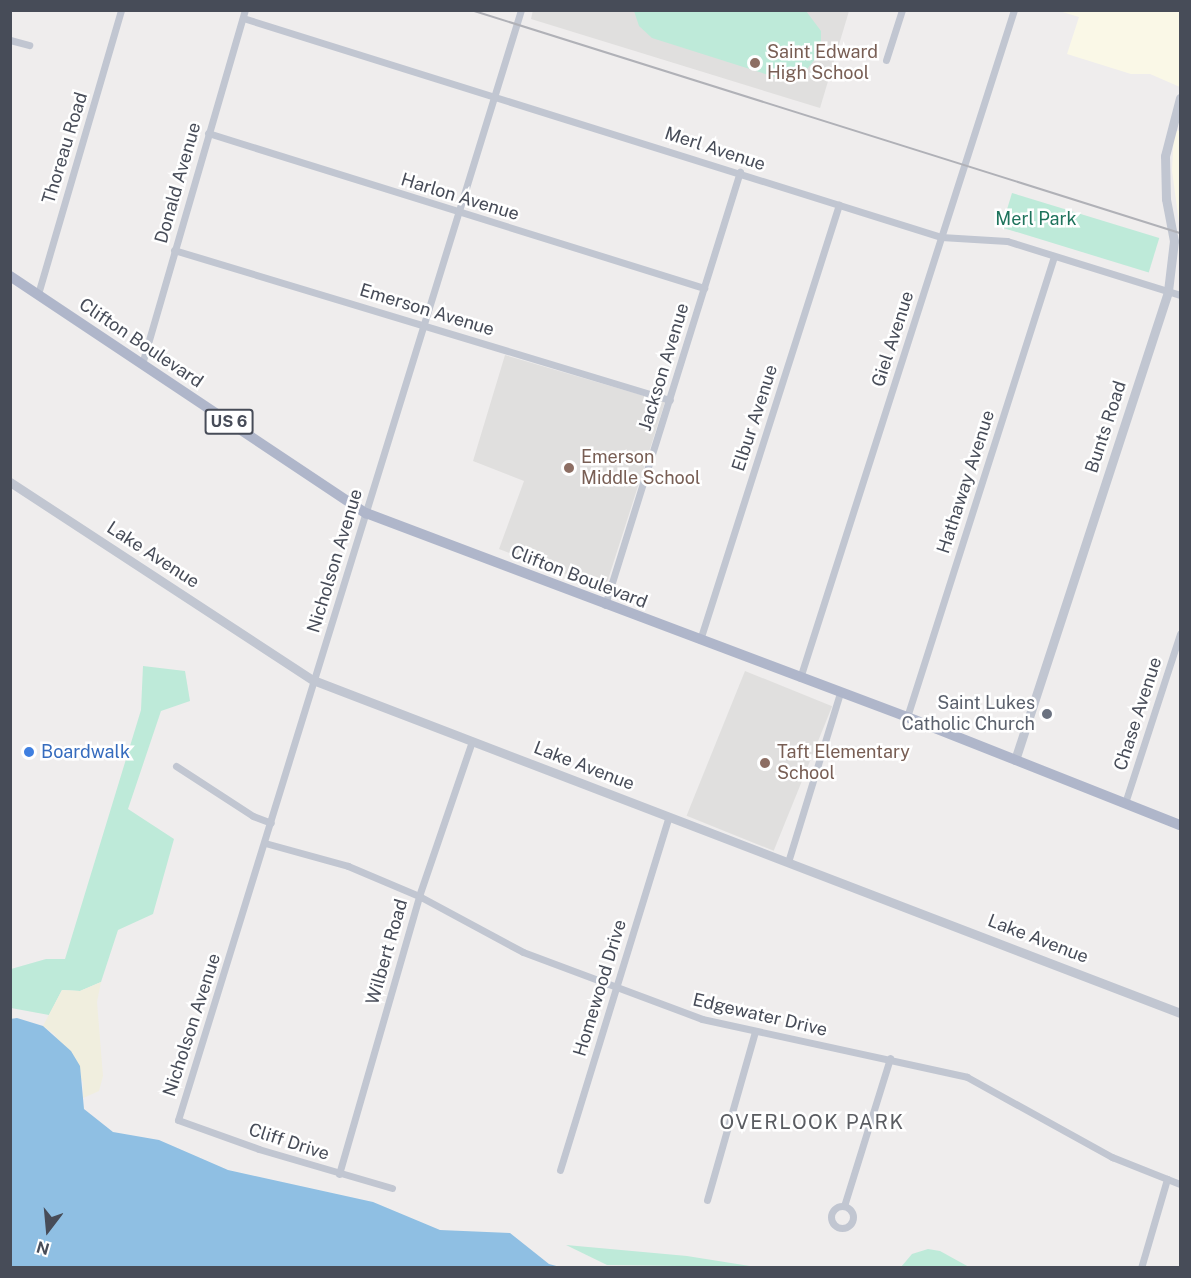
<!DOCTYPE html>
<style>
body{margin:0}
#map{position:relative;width:1191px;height:1278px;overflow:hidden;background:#efeded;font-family:"Public Sans",sans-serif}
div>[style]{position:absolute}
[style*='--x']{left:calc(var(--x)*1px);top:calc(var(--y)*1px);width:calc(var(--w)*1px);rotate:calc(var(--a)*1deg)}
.commercial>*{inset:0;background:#faf8e7}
.education>*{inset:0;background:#e0dfde;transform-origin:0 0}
.green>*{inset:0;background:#beead9;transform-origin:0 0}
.sand>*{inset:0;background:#f0eede}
.water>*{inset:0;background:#8fbfe3}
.minor>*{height:7px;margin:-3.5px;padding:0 3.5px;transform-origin:3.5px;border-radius:3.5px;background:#c1c6d1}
.minor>.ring{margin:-3.5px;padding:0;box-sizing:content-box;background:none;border:7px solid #c1c6d1;border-radius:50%}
.tertiary>*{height:9px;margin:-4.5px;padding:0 4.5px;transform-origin:4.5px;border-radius:4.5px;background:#c1c6d1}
.primary>*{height:10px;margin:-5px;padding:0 5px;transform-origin:5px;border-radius:5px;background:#afb6ca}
.rail>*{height:2px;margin:-1px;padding:0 1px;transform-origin:1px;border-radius:1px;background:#b0b1b7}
.dots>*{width:16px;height:16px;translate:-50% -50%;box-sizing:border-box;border:3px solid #fff;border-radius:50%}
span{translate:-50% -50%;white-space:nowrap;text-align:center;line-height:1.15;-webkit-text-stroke:5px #fff;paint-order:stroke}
.shield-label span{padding:2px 4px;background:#fff;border:2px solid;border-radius:4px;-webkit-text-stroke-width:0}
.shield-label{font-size:16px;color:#474c58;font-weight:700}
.education-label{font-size:18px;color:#785e54}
.left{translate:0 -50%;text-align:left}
.street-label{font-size:18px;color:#474c58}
.park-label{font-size:18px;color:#1e735c}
.worship-label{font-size:18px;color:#5b616d}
.right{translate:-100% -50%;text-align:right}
.shop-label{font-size:18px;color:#366cbe}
.neighbourhood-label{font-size:20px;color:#5a5c61;letter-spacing:1.5px}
.frame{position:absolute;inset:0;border:12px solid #474c58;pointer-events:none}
.north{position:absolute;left:18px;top:1200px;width:60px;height:60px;-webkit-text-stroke:4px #fff;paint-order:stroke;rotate:196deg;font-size:16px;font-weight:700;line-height:24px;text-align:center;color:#474c58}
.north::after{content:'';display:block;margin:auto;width:21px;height:27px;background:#474c58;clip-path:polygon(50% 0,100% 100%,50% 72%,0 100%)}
</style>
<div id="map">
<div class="commercial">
<i style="clip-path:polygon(1059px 11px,1180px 11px,1180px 87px,1150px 74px,1131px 74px,1067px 54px,1079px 17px)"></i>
<i style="clip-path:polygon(1174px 130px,1180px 131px,1180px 230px,1172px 171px)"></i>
</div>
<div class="education">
<i style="clip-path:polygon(533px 10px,849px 11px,820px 108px,531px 19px)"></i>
<i style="clip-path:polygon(505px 355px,665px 402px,605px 589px,499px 549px,524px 481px,473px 461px)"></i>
<i style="left:745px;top:671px;width:94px;height:156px;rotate:22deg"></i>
</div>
<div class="green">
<i style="clip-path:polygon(634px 11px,806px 11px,821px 31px,821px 52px,803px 74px,775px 77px,652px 38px,639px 26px)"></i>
<i style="left:1012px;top:193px;width:154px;height:36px;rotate:17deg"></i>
<i style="clip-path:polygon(143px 666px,185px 671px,190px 701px,161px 711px,128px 809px,174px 839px,153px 914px,118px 930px,101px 982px,80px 991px,62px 990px,49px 1015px,11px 1008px,11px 969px,46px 959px,65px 959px,141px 710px)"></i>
<i style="clip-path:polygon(566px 1245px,687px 1256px,756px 1267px,607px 1265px)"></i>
<i style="clip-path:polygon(928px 1249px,940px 1251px,969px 1267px,901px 1267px,912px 1254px)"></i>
</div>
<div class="sand">
<i style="clip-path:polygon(101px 982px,97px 1002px,103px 1076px,99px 1091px,83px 1098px,83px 1082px,54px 1034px,43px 1026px,62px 990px,80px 991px)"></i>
</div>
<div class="water">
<i style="clip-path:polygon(17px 1018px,43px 1026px,71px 1051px,80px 1066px,84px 1109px,113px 1132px,159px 1140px,228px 1170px,373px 1202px,440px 1230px,510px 1233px,549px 1264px,560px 1267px,645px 1267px,11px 1267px,10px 1019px)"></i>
</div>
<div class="minor">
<i style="--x:243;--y:18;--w:732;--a:17.42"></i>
<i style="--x:941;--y:237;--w:66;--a:3.5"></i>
<i style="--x:1007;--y:241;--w:181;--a:17.3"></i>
<i style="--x:10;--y:40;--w:20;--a:15"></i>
<i style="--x:886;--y:60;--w:52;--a:-72.3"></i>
<i style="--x:208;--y:133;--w:520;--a:17.35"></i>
<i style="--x:174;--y:250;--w:518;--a:16.83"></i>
<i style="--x:38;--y:294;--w:296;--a:-73.7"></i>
<i style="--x:142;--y:364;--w:369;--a:-73.8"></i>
<i style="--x:605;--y:605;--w:454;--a:-72.7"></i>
<i style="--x:700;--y:640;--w:457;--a:-72.3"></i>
<i style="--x:800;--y:678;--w:701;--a:-72.24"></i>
<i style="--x:907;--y:717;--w:483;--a:-72.3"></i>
<i style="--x:176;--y:766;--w:92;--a:33"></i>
<i style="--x:253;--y:816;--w:19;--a:21"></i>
<i style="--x:1125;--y:803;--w:178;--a:-72"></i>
<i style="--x:265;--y:843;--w:86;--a:15.5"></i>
<i style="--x:348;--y:866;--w:77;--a:22.9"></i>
<i style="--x:419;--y:896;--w:118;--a:28.3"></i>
<i style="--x:523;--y:952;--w:191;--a:20.5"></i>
<i style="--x:702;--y:1019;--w:271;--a:12.3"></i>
<i style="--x:967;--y:1077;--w:166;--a:28.9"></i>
<i style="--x:1112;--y:1157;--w:73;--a:21.7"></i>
<i style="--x:788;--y:862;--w:177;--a:-72.9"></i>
<i style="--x:560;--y:1170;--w:370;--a:-72.9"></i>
<i style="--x:339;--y:1174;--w:289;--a:-73.9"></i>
<i style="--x:419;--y:896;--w:164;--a:-71.1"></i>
<i style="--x:392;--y:1188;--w:139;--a:-163.7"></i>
<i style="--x:259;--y:1149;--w:86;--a:-160.3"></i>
<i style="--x:178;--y:1120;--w:1162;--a:-72.83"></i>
<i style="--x:707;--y:1200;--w:175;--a:-74.1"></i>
<i style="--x:844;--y:1206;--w:155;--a:-72.7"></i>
<i class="ring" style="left:831px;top:1206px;width:15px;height:15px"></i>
<i style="--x:1141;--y:1268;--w:93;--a:-73.7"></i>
</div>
<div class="tertiary">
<i style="--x:10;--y:482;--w:362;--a:33.2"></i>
<i style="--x:313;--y:680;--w:929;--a:21.01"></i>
<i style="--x:1015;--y:760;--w:493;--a:-71.9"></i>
<i style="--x:1168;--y:291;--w:50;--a:-83.2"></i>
<i style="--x:1174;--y:241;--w:43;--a:-100.8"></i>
<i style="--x:1166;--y:199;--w:43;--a:-91.3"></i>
<i style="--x:1165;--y:156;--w:60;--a:-75.5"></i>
</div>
<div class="primary">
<i style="--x:10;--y:276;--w:428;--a:33.7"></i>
<i style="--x:366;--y:513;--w:578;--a:20.66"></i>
<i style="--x:907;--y:717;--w:294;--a:21.6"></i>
</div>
<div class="rail">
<i style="--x:471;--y:10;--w:743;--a:17.46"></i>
</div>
<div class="dots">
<i style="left:755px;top:63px;background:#8d6e63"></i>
<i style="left:569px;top:468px;background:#8d6e63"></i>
<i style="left:1047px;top:714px;background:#6b7280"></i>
<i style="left:29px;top:752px;background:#3f7fe0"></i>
<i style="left:765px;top:763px;background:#8d6e63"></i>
</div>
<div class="shield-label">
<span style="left:229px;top:422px">US 6</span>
</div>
<div class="education-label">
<span class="left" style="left:767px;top:63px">Saint Edward<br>High School</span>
<span class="left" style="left:581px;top:468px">Emerson<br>Middle School</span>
<span class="left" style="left:777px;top:763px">Taft Elementary<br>School</span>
</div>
<div class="street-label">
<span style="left:65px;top:148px;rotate:-73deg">Thoreau Road</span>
<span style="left:715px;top:149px;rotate:18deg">Merl Avenue</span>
<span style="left:178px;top:183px;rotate:-74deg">Donald Avenue</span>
<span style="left:460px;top:197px;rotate:17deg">Harlon Avenue</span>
<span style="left:427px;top:310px;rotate:17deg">Emerson Avenue</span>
<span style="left:893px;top:339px;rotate:-72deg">Giel Avenue</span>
<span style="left:141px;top:343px;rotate:34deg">Clifton Boulevard</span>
<span style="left:664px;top:367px;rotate:-73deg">Jackson Avenue</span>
<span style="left:755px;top:418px;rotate:-72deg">Elbur Avenue</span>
<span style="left:1106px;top:427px;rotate:-72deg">Bunts Road</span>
<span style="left:966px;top:482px;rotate:-72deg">Hathaway Avenue</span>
<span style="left:153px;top:555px;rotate:33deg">Lake Avenue</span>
<span style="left:335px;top:561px;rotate:-73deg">Nicholson Avenue</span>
<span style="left:579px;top:577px;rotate:21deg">Clifton Boulevard</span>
<span style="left:1138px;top:714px;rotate:-72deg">Chase Avenue</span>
<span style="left:584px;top:766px;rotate:21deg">Lake Avenue</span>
<span style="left:1038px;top:939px;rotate:21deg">Lake Avenue</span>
<span style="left:387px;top:952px;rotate:-74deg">Wilbert Road</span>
<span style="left:600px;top:988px;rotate:-73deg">Homewood Drive</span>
<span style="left:760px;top:1015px;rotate:13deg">Edgewater Drive</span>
<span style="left:192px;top:1025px;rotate:-72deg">Nicholson Avenue</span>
<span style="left:289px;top:1142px;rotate:18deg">Cliff Drive</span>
</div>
<div class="park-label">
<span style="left:1036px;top:219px">Merl Park</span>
</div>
<div class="worship-label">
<span class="right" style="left:1035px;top:714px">Saint Lukes<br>Catholic Church</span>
</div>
<div class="shop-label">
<span class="left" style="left:41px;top:752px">Boardwalk</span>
</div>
<div class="neighbourhood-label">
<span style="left:812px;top:1122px">OVERLOOK PARK</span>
</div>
<div class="frame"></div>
<div class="north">N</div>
</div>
